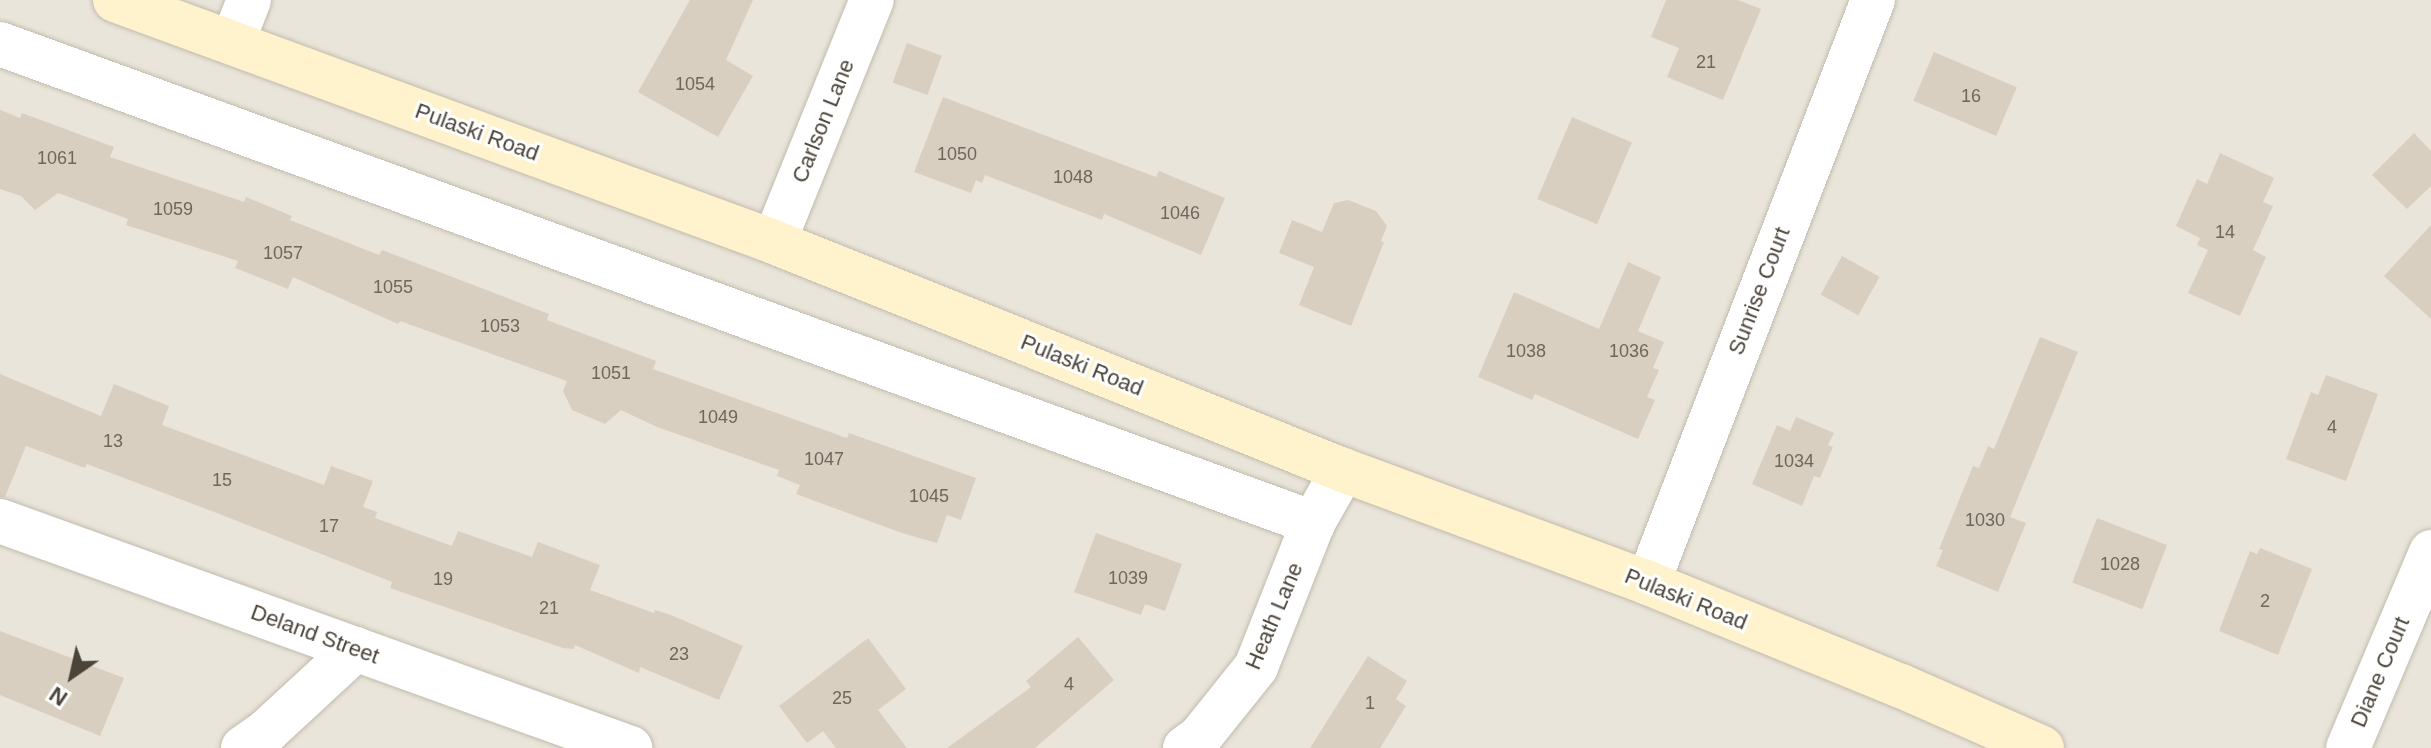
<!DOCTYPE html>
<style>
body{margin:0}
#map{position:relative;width:2431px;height:748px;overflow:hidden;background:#f6f3ec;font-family:Helvetica,sans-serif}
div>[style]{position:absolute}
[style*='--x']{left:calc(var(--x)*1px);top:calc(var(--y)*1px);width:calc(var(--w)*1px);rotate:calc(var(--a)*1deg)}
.residential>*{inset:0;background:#eae5da;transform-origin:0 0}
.building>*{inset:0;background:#d8cfc1;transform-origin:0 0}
.roads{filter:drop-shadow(0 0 2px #c2bbae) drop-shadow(0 0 2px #c2bbae)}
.minor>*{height:44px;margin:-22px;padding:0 22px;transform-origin:22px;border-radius:22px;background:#fff}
.secondary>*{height:44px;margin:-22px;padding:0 22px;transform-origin:22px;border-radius:22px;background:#fff3cd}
span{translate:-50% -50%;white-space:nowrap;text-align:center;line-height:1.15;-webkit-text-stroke:6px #fff;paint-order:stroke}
.number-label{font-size:18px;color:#6e675b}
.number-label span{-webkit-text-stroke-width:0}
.street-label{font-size:22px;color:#4b4439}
.north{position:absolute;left:32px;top:636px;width:80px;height:80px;-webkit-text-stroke:6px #fff;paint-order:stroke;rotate:214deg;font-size:22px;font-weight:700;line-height:32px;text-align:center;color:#4b4439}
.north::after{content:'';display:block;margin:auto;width:28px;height:36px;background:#4b4439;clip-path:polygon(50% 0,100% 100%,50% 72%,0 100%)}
</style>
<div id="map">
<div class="residential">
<i style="left:0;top:0;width:2431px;height:748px"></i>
</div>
<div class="building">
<i style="clip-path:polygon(690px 0,753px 0,726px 60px,753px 76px,718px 137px,638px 92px)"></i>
<i style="clip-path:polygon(1666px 0,1738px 0,1761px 9px,1723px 100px,1667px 77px,1679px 48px,1651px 37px)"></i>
<i style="left:907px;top:43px;width:37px;height:42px;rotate:20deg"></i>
<i style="left:1934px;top:52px;width:90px;height:53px;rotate:23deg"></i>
<i style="clip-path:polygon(943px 97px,1156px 177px,1159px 171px,1225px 198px,1201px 255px,1104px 214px,1102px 220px,985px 175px,982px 183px,976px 180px,971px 193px,914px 172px)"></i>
<i style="clip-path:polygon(0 110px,20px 118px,22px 113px,114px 147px,110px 157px,244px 202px,246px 197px,292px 216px,290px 220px,379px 255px,382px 250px,549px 314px,547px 320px,656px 361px,653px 369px,847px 438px,849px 433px,976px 478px,961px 520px,947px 515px,937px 543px,902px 533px,796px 494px,800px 485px,777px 476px,779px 470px,657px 427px,621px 410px,605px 424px,572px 410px,563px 391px,567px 381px,400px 321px,398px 324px,293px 277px,288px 289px,235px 268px,238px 261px,126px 225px,128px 219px,58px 193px,35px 210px,21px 196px,0 189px)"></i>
<i style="left:1572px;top:117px;width:65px;height:89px;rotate:23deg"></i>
<i style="clip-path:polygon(2414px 133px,2431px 151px,2431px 186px,2407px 209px,2372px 175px)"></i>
<i style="clip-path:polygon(2220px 153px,2274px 178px,2263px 202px,2273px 206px,2253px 250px,2266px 257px,2240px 316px,2188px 293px,2208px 250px,2197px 245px,2200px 238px,2176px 226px,2197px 179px,2207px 184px)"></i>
<i style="clip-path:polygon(1348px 200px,1376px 211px,1387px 226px,1381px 241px,1384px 242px,1351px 326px,1299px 305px,1314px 267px,1279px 253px,1292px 220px,1322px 232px,1334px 203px)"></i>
<i style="clip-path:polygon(2431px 225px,2431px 319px,2384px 276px)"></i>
<i style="left:1842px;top:256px;width:43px;height:44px;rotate:29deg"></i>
<i style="clip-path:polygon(1628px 262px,1661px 277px,1638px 331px,1664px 342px,1653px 368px,1659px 370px,1647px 397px,1655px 400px,1638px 439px,1535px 394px,1532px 400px,1478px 377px,1514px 292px,1599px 329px)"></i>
<i style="clip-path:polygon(2040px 337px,2078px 352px,2010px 517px,2026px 523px,1998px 592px,1936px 566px,1943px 550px,1939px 549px,1973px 466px,1979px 468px,1988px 446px,1994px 449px)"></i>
<i style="clip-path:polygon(0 374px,101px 416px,114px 384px,169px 406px,162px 425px,324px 485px,331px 466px,373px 481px,363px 507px,377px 512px,375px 518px,452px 546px,458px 531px,532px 557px,538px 542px,600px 565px,590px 590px,654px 613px,655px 610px,671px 615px,743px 646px,719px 700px,640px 667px,639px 673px,575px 645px,574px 649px,563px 648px,390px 588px,392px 582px,222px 515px,87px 464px,85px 468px,26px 446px,5px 497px,0 497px)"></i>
<i style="clip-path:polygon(2326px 375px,2378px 394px,2346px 481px,2286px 459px,2311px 392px,2318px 395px)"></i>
<i style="clip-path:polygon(1796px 417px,1834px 433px,1828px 445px,1833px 447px,1820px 478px,1814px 476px,1802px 506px,1752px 484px,1777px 425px,1790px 431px)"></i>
<i style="left:2097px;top:518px;width:75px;height:69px;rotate:21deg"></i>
<i style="clip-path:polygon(1096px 533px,1182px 564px,1165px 611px,1145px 604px,1141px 615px,1074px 592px)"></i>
<i style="clip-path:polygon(2260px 548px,2312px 569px,2278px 655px,2219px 631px,2250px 551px,2257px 554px)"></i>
<i style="clip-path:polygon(0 631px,124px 678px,100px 736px,0 695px)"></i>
<i style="clip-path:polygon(1078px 637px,1114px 680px,1035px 748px,947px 748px,1031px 687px,1026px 681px)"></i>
<i style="clip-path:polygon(868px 638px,906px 689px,878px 710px,907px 748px,836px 748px,823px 731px,807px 743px,779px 706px)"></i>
<i style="clip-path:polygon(1368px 656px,1407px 681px,1396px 699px,1406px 706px,1380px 748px,1310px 748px)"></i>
</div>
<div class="roads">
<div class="minor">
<i style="--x:233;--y:41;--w:44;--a:-68.7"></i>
<i style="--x:0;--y:44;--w:1398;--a:20.04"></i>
<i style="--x:774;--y:242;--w:261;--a:-68"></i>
<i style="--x:0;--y:521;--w:670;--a:19.81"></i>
<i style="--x:1648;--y:583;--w:625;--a:-68.9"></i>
<i style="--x:243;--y:748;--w:29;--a:-35"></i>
<i style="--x:267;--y:731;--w:121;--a:-42.7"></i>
<i style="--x:1185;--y:748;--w:19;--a:-36"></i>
<i style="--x:1200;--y:737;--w:90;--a:-51.3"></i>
<i style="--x:1256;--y:667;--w:155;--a:-68.4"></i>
<i style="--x:1313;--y:523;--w:61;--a:-60.5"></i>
<i style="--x:2348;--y:748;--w:213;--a:-67"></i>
</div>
<div class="secondary">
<i style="--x:115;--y:0;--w:702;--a:20.16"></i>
<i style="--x:774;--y:242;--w:613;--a:21.84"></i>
<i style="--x:1343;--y:470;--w:325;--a:20.3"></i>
<i style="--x:1648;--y:583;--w:273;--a:22.2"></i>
<i style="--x:1901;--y:686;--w:154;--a:23.7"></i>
</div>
</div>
<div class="number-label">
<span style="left:1706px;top:62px">21</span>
<span style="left:695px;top:84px">1054</span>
<span style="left:1971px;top:96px">16</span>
<span style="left:957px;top:154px">1050</span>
<span style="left:57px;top:158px">1061</span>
<span style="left:1073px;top:177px">1048</span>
<span style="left:173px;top:209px">1059</span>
<span style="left:1180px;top:213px">1046</span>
<span style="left:2225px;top:232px">14</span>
<span style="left:283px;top:253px">1057</span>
<span style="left:393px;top:287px">1055</span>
<span style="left:500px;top:326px">1053</span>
<span style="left:1526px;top:351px">1038</span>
<span style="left:1629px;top:351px">1036</span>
<span style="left:611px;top:373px">1051</span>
<span style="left:718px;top:417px">1049</span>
<span style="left:2332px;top:427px">4</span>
<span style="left:113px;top:441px">13</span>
<span style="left:824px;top:459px">1047</span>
<span style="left:1794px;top:461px">1034</span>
<span style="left:222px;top:480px">15</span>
<span style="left:929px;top:496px">1045</span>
<span style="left:1985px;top:520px">1030</span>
<span style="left:329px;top:526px">17</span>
<span style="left:2120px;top:564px">1028</span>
<span style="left:1128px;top:578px">1039</span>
<span style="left:443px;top:579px">19</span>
<span style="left:2265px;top:601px">2</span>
<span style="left:549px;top:608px">21</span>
<span style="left:679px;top:654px">23</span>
<span style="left:1069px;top:684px">4</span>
<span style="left:842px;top:698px">25</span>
<span style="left:1370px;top:703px">1</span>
</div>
<div class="street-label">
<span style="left:823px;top:121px;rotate:-68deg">Carlson Lane</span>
<span style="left:477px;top:132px;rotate:20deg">Pulaski Road</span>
<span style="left:1759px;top:291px;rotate:-69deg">Sunrise Court</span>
<span style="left:1082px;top:365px;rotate:22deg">Pulaski Road</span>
<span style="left:1686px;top:599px;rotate:22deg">Pulaski Road</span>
<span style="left:1274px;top:616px;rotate:-67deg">Heath Lane</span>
<span style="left:315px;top:634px;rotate:20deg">Deland Street</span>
<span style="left:2380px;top:672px;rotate:-67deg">Diane Court</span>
</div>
<div class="north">N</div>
</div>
